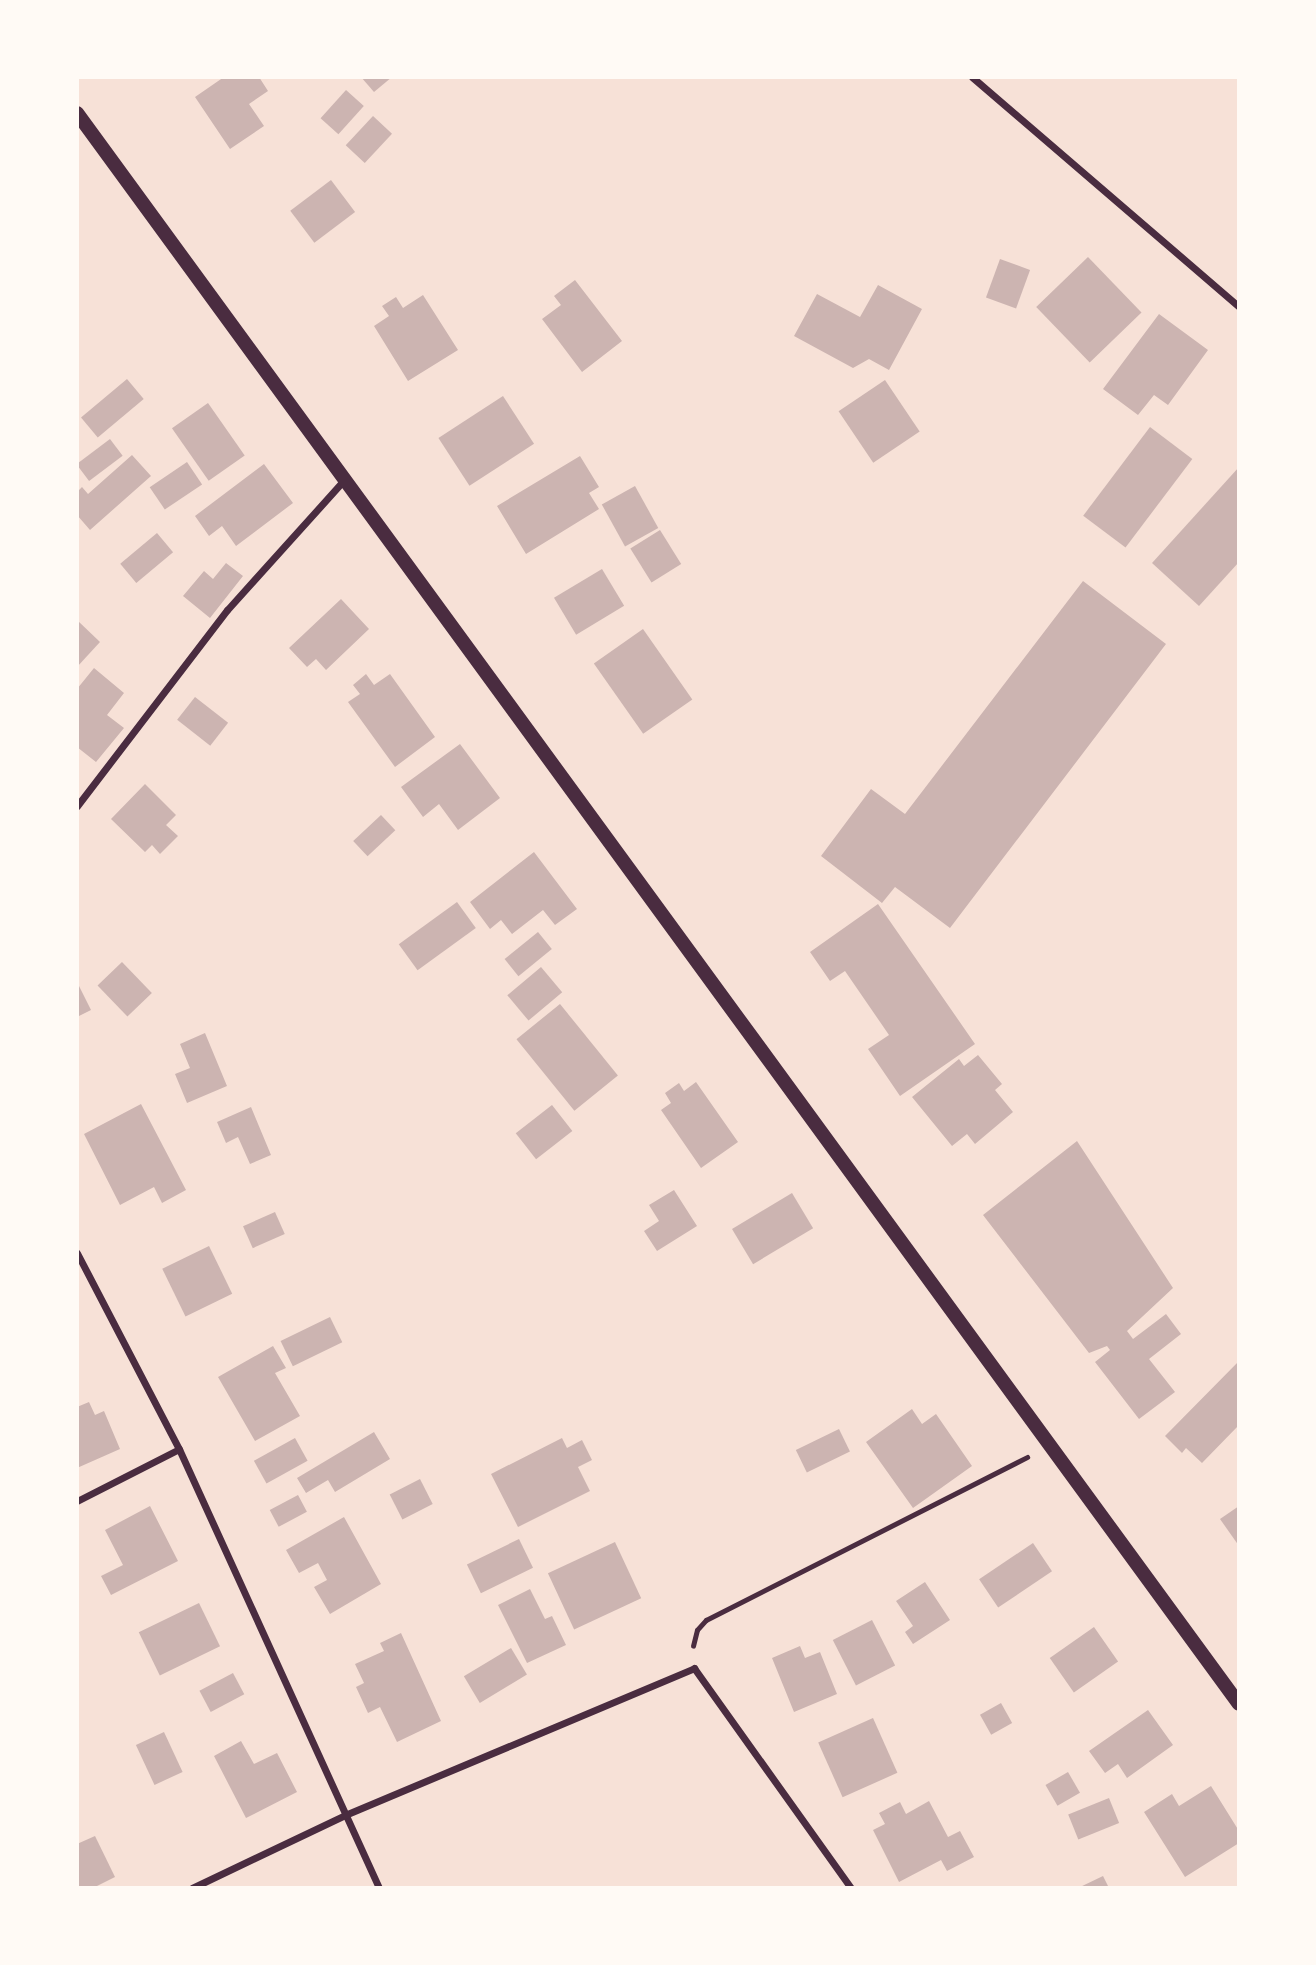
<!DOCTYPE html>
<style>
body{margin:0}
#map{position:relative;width:1316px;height:1965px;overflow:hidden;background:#f7e1d7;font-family:"Alegreya Sans",sans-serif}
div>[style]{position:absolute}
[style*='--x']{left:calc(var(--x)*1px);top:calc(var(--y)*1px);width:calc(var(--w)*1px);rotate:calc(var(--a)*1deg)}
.building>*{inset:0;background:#ccb4b1;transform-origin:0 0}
.path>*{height:4.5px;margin:-2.25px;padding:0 2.25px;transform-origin:2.25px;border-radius:2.25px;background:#4a2c40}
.minor>*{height:7px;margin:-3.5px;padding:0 3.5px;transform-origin:3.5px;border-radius:3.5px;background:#4a2c40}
.secondary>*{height:14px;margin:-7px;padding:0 7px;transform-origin:7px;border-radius:7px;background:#4a2c40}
span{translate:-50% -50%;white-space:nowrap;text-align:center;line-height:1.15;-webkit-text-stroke:5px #fffaf5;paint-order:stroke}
.frame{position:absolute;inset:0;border:79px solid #fffaf5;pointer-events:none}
</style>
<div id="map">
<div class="building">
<i style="clip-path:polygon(224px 77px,259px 77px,268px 91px,249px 104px,264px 126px,230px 149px,195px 97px)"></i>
<i style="clip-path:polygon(361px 77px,392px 77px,374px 92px)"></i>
<i style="left:346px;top:90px;width:24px;height:38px;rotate:42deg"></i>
<i style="left:373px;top:116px;width:26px;height:40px;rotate:43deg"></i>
<i style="left:331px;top:180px;width:40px;height:51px;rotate:53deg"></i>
<i style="left:1088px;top:257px;width:77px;height:72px;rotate:46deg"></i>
<i style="left:1000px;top:259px;width:32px;height:41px;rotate:20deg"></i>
<i style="clip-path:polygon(575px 280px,622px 341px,582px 372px,542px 319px,561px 305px,554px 296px)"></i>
<i style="clip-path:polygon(878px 285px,922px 309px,889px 370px,869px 359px,853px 368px,794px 336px,817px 294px,860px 317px)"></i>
<i style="clip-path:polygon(423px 295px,458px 350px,408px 381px,374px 326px,389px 316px,382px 306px,396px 297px,403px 308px)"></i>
<i style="clip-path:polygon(1159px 314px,1208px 350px,1168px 405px,1154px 395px,1138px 415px,1103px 389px)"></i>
<i style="left:127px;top:379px;width:26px;height:60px;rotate:50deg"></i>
<i style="left:885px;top:380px;width:62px;height:56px;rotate:56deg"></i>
<i style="left:503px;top:396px;width:57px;height:77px;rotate:57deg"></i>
<i style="left:208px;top:403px;width:64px;height:44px;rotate:55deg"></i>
<i style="left:1150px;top:427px;width:53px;height:111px;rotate:37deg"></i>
<i style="left:110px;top:439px;width:21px;height:42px;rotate:53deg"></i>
<i style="clip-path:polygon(132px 455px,151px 476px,90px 530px,77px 515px,77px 492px,82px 487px,88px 494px)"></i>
<i style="clip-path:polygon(580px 456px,599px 487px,589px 493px,599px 509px,526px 554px,497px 506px)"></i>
<i style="left:187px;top:462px;width:27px;height:45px;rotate:56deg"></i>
<i style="clip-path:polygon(264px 464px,293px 503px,236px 546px,222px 526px,209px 536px,195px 516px)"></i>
<i style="clip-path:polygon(1239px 467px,1239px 562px,1199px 606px,1152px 563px)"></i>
<i style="left:635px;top:486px;width:48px;height:38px;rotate:61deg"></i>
<i style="left:660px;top:530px;width:40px;height:35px;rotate:58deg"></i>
<i style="left:157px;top:533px;width:25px;height:48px;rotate:50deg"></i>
<i style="clip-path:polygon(226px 563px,243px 576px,210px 618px,183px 596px,204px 571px,213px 579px)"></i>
<i style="left:602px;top:569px;width:43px;height:56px;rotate:59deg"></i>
<i style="clip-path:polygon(1083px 581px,1166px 644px,950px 928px,895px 887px,882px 903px,821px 856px,871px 789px,905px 814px)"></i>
<i style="clip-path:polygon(341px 599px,369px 629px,326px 670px,316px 659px,307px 667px,289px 648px)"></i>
<i style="clip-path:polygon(77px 620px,100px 642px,77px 667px)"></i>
<i style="left:643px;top:629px;width:86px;height:60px;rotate:55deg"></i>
<i style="clip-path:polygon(94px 668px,124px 693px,107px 715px,124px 728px,96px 762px,77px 747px,77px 689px)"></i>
<i style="clip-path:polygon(366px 674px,374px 685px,390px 674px,435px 737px,395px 767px,348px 702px,360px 694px,353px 685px)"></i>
<i style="left:195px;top:697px;width:42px;height:29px;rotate:38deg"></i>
<i style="clip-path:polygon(460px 744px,500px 798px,458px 830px,439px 804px,423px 817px,401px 787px)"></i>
<i style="clip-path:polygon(145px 784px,176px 815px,166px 825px,178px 836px,160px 854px,152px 845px,145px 852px,111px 819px)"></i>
<i style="left:381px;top:815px;width:21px;height:38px;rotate:47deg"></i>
<i style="clip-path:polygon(534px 852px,577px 909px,555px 925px,543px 910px,512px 934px,501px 920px,490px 929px,470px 902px)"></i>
<i style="left:457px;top:902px;width:32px;height:72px;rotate:54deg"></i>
<i style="clip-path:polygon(878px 904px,975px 1044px,900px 1096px,868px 1049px,889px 1035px,845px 971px,830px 981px,810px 952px)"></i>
<i style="left:538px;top:932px;width:22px;height:43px;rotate:51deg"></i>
<i style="left:122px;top:962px;width:43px;height:34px;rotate:46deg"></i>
<i style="left:541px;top:967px;width:33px;height:44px;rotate:50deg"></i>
<i style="clip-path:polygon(77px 982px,91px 1010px,77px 1017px)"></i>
<i style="left:560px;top:1004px;width:92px;height:56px;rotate:51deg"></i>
<i style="clip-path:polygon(205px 1033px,227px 1086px,187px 1103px,175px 1074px,190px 1068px,180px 1044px)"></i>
<i style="clip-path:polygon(978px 1055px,1002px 1084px,995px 1090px,1013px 1112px,975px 1144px,967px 1134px,952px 1146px,912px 1097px,959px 1059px,964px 1066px)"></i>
<i style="clip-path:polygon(696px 1082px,738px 1142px,701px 1168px,661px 1110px,671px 1103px,665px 1093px,679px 1083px,684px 1091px)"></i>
<i style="clip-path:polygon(141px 1104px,186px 1190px,162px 1203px,154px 1187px,120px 1205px,84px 1134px)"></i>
<i style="left:552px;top:1105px;width:33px;height:46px;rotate:52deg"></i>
<i style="clip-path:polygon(251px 1107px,271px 1155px,250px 1164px,238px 1137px,226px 1143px,217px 1122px)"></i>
<i style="clip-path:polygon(1077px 1141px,1173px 1288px,1127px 1331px,1133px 1339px,1166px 1314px,1181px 1334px,1149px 1359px,1175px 1392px,1139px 1419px,1095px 1362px,1110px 1350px,1107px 1346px,1089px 1353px,983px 1215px)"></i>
<i style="clip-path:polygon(674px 1190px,697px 1226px,657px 1251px,644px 1231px,659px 1221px,649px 1205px)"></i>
<i style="left:792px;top:1193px;width:41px;height:70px;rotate:59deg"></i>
<i style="left:275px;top:1212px;width:24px;height:35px;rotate:66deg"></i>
<i style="left:209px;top:1246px;width:53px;height:52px;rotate:64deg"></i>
<i style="left:330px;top:1317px;width:28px;height:55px;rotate:64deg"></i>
<i style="clip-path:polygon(273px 1346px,286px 1368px,275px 1373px,300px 1416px,255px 1441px,218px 1377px)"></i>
<i style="clip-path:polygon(1239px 1361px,1239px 1425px,1202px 1463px,1186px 1448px,1182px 1453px,1165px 1436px)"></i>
<i style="clip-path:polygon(89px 1402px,95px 1415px,104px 1411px,120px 1449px,77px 1468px,77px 1407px)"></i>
<i style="clip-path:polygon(912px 1409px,922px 1424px,936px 1414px,972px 1466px,913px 1508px,866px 1442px)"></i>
<i style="left:839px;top:1429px;width:25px;height:48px;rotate:64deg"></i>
<i style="clip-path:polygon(374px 1432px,390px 1459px,335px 1492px,328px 1480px,306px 1493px,297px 1478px)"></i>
<i style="left:295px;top:1438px;width:26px;height:47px;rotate:61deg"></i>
<i style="clip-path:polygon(562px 1438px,567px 1448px,582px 1440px,592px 1460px,578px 1467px,590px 1491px,518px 1527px,491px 1474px)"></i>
<i style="left:420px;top:1479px;width:28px;height:34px;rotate:63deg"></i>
<i style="left:298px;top:1495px;width:19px;height:32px;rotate:62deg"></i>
<i style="clip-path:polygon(150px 1506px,178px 1561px,111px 1595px,101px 1576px,123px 1565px,105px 1530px)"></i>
<i style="clip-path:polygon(1239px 1506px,1239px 1546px,1220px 1519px)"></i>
<i style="clip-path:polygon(344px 1517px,381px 1584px,330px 1614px,314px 1587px,327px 1580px,318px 1563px,299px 1573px,286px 1550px)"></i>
<i style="left:519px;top:1539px;width:32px;height:58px;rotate:64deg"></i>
<i style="left:615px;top:1542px;width:62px;height:74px;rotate:65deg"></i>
<i style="left:1033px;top:1543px;width:34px;height:65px;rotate:56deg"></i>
<i style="clip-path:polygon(925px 1582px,950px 1620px,913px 1644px,905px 1632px,913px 1626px,896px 1601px)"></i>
<i style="clip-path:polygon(530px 1589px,545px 1619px,552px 1616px,566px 1645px,527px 1663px,498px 1605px)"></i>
<i style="left:199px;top:1603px;width:48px;height:67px;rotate:64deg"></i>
<i style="left:872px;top:1620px;width:51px;height:44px;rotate:63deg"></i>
<i style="left:1094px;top:1627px;width:42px;height:54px;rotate:55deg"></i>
<i style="clip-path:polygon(401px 1633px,441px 1721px,397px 1742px,380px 1707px,368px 1713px,356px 1687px,364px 1683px,355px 1664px,384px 1651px,380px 1643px)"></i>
<i style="clip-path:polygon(800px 1646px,805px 1658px,820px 1652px,837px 1694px,794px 1712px,772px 1658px)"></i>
<i style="left:511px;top:1648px;width:31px;height:55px;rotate:59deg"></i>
<i style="left:233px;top:1673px;width:24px;height:38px;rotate:62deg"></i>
<i style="left:1001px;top:1703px;width:23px;height:24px;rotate:61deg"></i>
<i style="clip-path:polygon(1148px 1710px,1173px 1745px,1127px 1778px,1118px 1764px,1105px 1773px,1089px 1751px)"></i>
<i style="left:873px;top:1718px;width:60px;height:60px;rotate:66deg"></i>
<i style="left:164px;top:1732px;width:44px;height:31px;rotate:65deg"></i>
<i style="clip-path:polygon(241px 1741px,254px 1764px,277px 1753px,297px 1792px,246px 1818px,214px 1756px)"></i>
<i style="left:1068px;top:1772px;width:24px;height:26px;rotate:60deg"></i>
<i style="clip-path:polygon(1211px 1786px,1239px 1831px,1239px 1843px,1185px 1877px,1144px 1812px,1172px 1794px,1179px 1806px)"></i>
<i style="left:1109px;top:1798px;width:27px;height:44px;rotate:68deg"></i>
<i style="clip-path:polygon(929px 1801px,948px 1837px,960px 1831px,974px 1857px,947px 1871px,941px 1860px,899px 1882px,873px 1830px,885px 1824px,879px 1813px,900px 1802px,906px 1814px)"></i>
<i style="clip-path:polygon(95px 1836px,115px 1877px,93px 1888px,77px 1888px,77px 1844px)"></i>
<i style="clip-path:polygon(1103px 1876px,1109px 1888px,1078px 1888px)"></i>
</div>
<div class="path">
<i style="--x:693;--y:1646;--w:16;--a:-76"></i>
<i style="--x:697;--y:1630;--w:13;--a:-48"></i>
<i style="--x:706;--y:1620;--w:360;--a:-26.9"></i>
</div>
<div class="minor">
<i style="--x:972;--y:77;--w:352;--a:40.7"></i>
<i style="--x:77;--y:806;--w:247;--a:-52.6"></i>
<i style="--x:227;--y:610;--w:175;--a:-48"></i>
<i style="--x:77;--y:1253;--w:221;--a:62.5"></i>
<i style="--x:179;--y:1449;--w:482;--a:65.5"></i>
<i style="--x:77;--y:1501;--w:114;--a:-27"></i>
<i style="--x:192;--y:1888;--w:170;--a:-25.5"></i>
<i style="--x:345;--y:1815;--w:379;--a:-22.8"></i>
<i style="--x:694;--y:1668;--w:270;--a:54.5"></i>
</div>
<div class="secondary">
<i style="--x:77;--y:113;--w:1970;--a:53.86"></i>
</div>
<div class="frame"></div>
</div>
